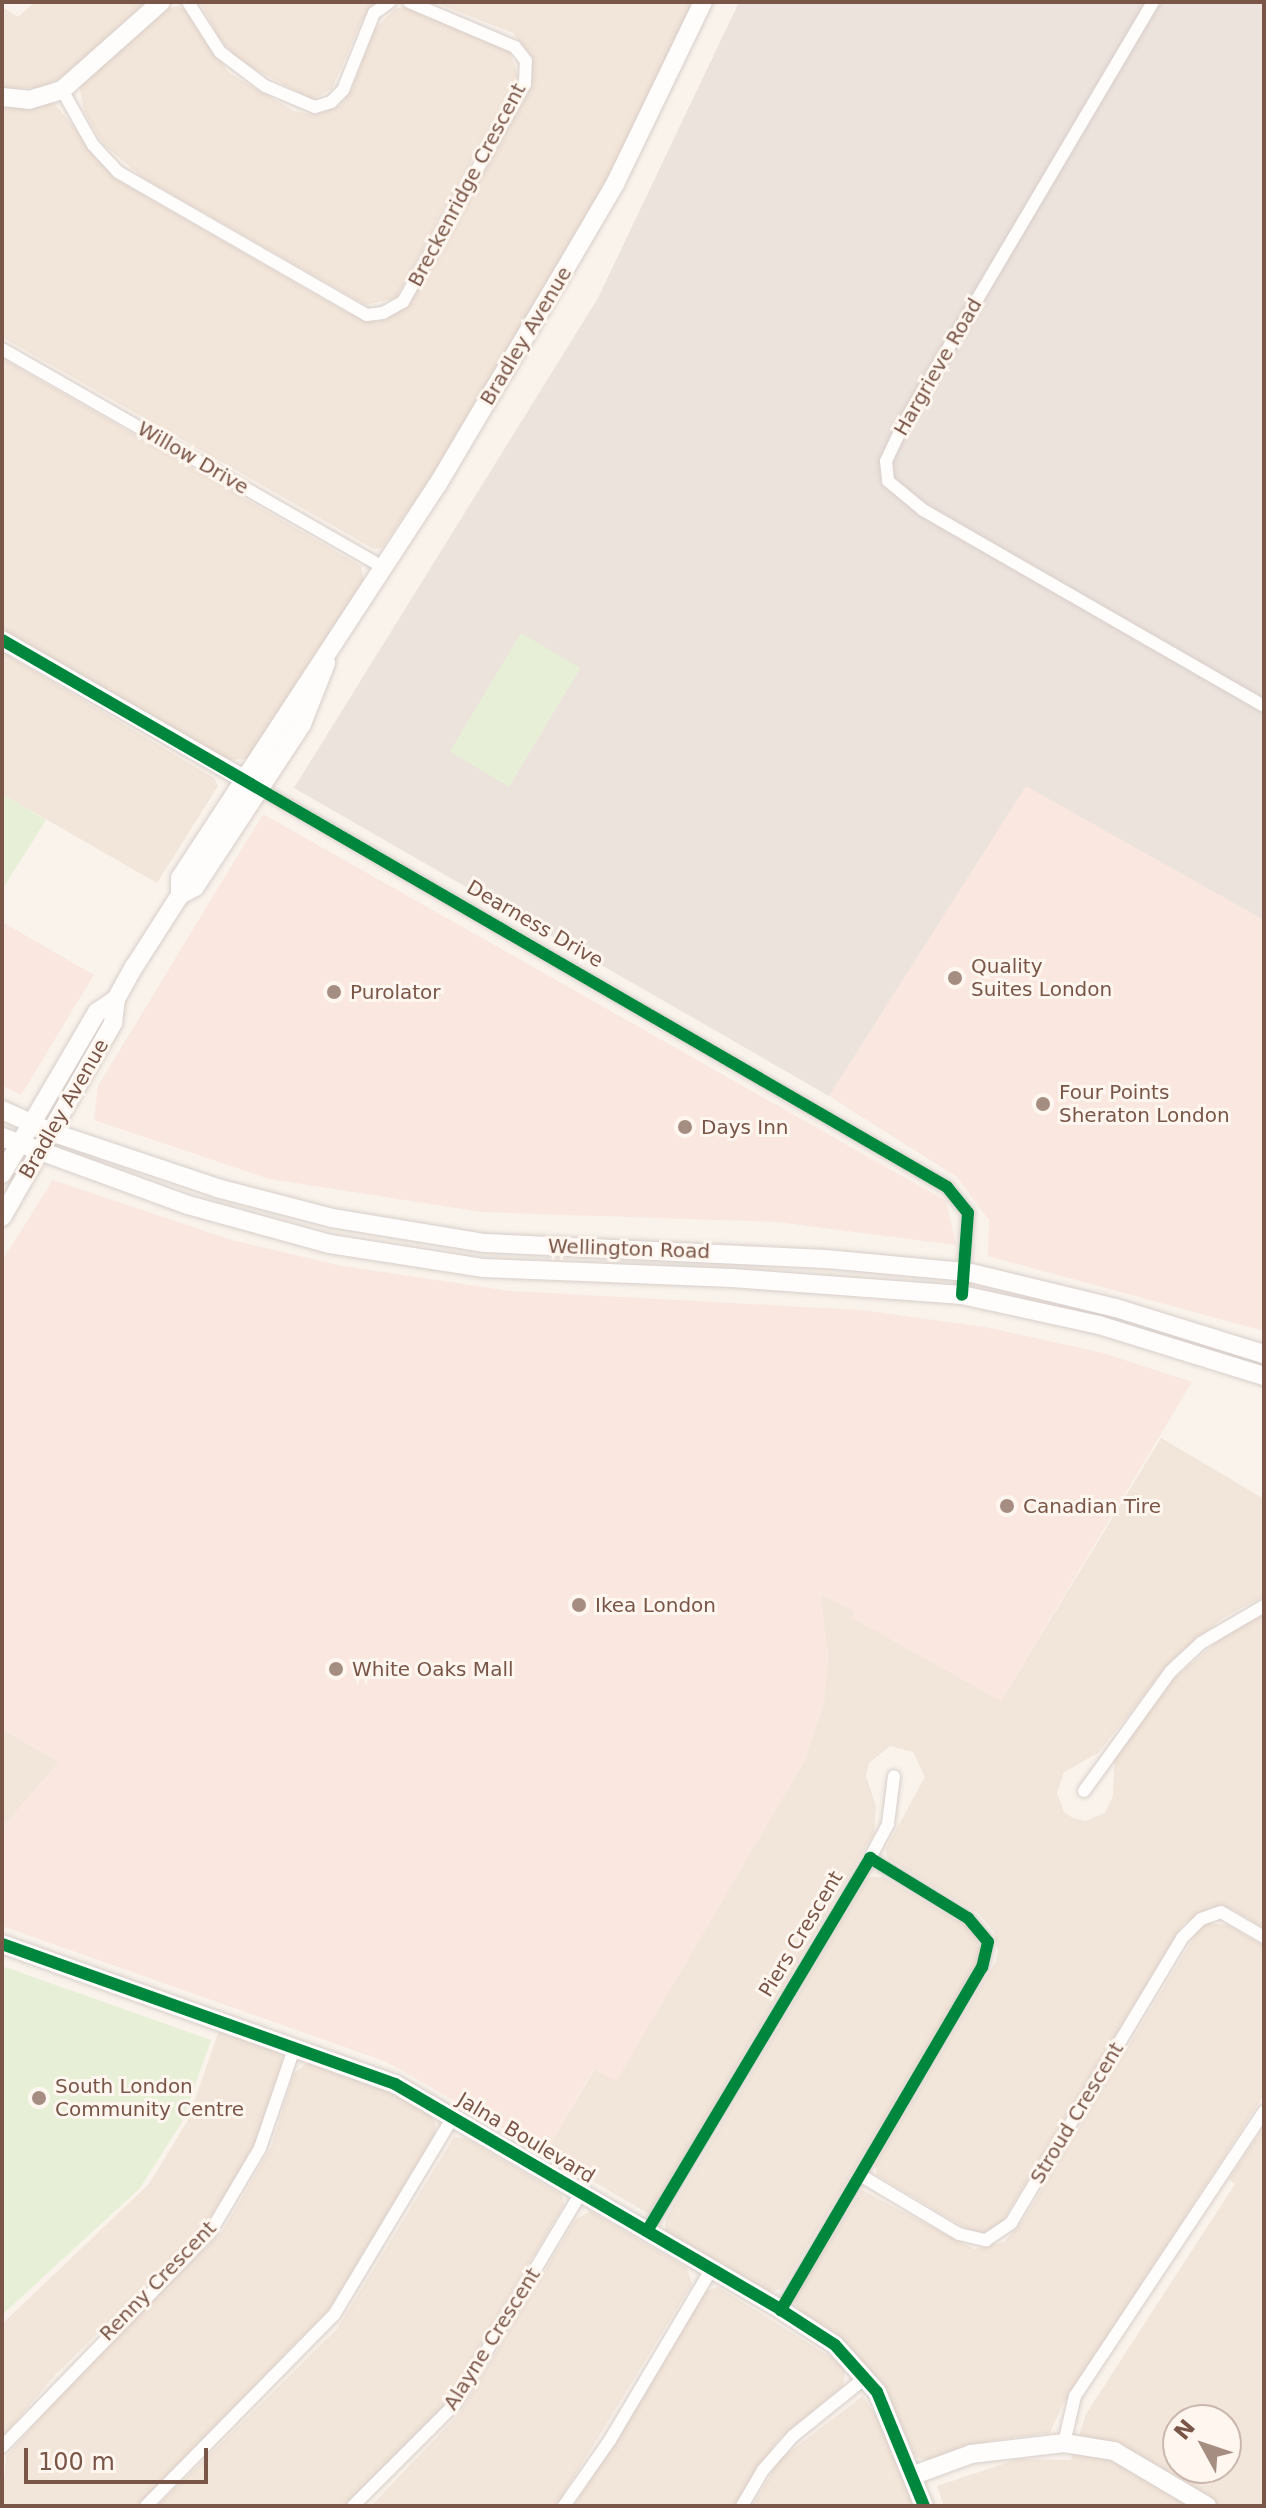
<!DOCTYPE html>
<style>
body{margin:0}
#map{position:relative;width:1266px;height:2508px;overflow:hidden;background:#f9f3ec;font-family:"DejaVu Sans",sans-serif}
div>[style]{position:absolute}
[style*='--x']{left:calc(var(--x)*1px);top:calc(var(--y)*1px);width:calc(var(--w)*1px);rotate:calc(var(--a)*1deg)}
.residential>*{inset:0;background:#f2e5d9}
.commercial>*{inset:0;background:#f9e7e0}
.industrial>*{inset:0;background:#ece3dd}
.green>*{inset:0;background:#e7f0d6;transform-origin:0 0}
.roads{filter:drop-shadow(0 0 2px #d8cec9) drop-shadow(0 0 2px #d8cec9)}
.street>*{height:12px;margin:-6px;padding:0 6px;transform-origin:6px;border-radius:6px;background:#fefdfc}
.secondary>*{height:18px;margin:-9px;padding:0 9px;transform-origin:9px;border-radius:9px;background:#fefdfc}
.cycleway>*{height:12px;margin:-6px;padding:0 6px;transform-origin:6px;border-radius:6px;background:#00873e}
.dots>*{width:22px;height:22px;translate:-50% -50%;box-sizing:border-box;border:4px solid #fff7ef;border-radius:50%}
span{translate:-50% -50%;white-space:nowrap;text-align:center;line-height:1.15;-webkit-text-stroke:6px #fff7ef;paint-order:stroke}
.street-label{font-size:20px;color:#7a5649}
.poi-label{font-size:20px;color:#7a5649}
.left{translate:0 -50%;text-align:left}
.frame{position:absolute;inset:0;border:4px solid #7a5649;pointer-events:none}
.north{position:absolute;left:1162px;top:2404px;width:80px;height:80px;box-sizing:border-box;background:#fff7ef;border:2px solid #cab7ad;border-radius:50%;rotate:310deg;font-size:22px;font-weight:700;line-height:32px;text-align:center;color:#7a5649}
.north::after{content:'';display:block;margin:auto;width:28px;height:36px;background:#a68d82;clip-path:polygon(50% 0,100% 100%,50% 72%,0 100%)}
.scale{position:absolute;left:24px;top:2448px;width:184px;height:36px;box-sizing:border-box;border:4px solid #7a5649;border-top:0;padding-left:10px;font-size:24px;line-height:28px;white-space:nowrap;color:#7a5649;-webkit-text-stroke:6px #fff7ef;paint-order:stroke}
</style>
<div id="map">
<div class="residential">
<i style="clip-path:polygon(35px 2px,146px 2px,62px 78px,40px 88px,2px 89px,2px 7px,18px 17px)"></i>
<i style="clip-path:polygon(200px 2px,375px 2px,361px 22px,332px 89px,312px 99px,239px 61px,219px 38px)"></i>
<i style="clip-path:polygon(434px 2px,696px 2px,590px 212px,457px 440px,382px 548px,374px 549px,2px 337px,2px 107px,54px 103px,116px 179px,346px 312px,377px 322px,408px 306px,531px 88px,532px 57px,513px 33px)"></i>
<i style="clip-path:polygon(178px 6px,189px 12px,229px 73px,294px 111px,315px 115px,339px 106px,351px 91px,374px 30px,395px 9px,405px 6px,509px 49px,518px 76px,396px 298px,366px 305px,143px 178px,103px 144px,84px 111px,79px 84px,165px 9px)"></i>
<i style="clip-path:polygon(2px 358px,361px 566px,364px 581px,248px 759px,225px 760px,2px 632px)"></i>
<i style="clip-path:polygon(2px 652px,214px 778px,218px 786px,157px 883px,2px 794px)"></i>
<i style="clip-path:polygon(1161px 1438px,1264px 1499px,1264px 1596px,1223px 1618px,1173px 1659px,1098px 1753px,1064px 1772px,1057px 1793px,1064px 1812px,1073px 1818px,1086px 1821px,1105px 1813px,1113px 1796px,1115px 1754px,1171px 1681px,1225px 1635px,1264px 1610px,1264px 1928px,1230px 1908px,1212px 1907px,1183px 1924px,1002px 2222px,986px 2233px,974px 2233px,877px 2175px,875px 2165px,996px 1961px,998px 1950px,994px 1932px,979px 1914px,887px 1858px,886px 1848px,925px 1777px,913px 1752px,890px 1746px,869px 1763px,866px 1776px,876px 1806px,874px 1833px,649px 2214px,545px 2153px,595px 2069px,616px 2081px,805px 1760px,824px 1702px,828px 1657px,820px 1594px,855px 1612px,853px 1618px,1001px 1701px)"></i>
<i style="clip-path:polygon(2px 1729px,59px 1762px,2px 1828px)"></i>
<i style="clip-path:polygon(868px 1877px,883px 1877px,973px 1930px,981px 1951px,978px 1961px,782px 2289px,764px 2293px,665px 2233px,666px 2218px)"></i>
<i style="clip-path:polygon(1207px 1923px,1228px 1925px,1264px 1946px,1264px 2095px,1062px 2406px,1050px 2433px,990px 2441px,932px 2461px,916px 2457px,880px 2385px,799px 2313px,794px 2301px,798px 2291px,862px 2190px,974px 2249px,1004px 2242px,1024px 2219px,1199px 1929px)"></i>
<i style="clip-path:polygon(219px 2031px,278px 2051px,283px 2061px,254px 2148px,202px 2231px,55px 2375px,2px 2438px,2px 2324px,149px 2184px,187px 2122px)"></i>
<i style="clip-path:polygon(310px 2061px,381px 2087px,432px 2116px,436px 2125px,435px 2135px,331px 2307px,138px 2506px,2px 2506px,6px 2457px,89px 2361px,222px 2232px,271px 2147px,294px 2073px)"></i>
<i style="clip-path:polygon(evenodd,1264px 2126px,1264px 2506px,944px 2506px,937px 2486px,1018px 2459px,1071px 2460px,1086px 2414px,1235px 2184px,1229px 2179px,1264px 2126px,1178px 2420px,1226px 2420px,1226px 2468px,1178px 2468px,1178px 2420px)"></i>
<i style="clip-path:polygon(454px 2137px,465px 2138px,562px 2195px,564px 2205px,439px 2414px,347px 2506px,157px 2506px,337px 2329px)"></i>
<i style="clip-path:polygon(590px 2211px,687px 2268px,692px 2284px,556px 2506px,371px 2506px,460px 2413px,575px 2220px)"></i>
<i style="clip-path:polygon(718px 2287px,837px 2361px,845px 2370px,843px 2387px,778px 2440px,734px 2506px,574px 2506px,698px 2303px,706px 2291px)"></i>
<i style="clip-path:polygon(863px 2396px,890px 2438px,913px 2506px,752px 2506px,780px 2459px)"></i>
</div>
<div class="commercial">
<i style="clip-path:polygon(1026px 785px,1264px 920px,1264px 1331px,988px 1256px,989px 1220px,957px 1177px,829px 1096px)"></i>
<i style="clip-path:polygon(263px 814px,946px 1201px,956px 1245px,777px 1222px,482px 1212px,270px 1179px,94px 1120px,98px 1086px)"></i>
<i style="clip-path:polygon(2px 922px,94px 975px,21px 1095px,2px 1085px)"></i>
<i style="clip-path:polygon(53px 1180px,231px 1240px,342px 1266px,510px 1291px,860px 1310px,985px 1327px,1103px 1353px,1192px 1382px,1001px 1701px,852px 1618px,855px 1612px,821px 1595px,828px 1657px,824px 1702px,805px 1760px,616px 2082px,594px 2069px,545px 2153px,387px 2062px,2px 1926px,2px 1828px,59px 1762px,2px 1729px,2px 1261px)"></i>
</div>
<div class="industrial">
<i style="clip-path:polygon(739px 2px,1264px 2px,1264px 920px,1026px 786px,829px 1096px,294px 788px,598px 298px)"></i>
</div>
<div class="green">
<i style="left:521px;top:633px;width:69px;height:138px;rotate:31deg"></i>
<i style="clip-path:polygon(2px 794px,46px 820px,2px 890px)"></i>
<i style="clip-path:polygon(2px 1966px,211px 2040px,182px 2122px,140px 2188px,2px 2315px)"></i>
</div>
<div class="roads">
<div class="street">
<i style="--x:188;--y:2;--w:59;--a:57.4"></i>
<i style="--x:220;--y:52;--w:56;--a:37.1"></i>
<i style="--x:265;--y:86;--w:54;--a:22.8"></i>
<i style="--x:315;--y:107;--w:17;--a:-17"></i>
<i style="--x:331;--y:102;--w:17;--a:-45"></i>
<i style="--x:343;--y:90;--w:83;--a:-68.1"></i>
<i style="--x:374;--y:13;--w:19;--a:-35"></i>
<i style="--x:1153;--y:2;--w:487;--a:120.6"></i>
<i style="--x:905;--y:421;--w:44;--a:115.4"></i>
<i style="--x:886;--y:461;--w:20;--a:84"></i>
<i style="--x:888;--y:481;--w:45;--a:39.6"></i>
<i style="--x:923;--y:510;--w:393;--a:29.9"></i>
<i style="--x:62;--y:90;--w:63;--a:60.6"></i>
<i style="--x:93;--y:145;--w:37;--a:47"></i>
<i style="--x:118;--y:172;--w:287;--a:29.9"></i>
<i style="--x:367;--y:315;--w:16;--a:-7"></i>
<i style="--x:383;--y:313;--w:23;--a:-29"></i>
<i style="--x:403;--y:302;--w:250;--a:-60.8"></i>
<i style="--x:525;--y:84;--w:23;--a:-88"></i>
<i style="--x:526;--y:61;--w:18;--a:-128"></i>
<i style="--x:515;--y:47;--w:115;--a:-157"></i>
<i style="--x:2;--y:349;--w:439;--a:29.8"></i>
<i style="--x:260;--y:789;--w:794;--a:30.09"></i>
<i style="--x:947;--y:1187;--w:33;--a:51"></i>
<i style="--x:968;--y:1213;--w:82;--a:94.2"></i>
<i style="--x:1084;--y:1791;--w:147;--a:-54.1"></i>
<i style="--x:1170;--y:1672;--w:42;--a:-43.1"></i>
<i style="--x:1201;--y:1643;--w:73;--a:-30.4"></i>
<i style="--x:870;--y:1858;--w:38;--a:-62"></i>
<i style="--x:888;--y:1824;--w:48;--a:-82.9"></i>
<i style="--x:860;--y:2175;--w:115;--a:30.8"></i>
<i style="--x:959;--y:2234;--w:28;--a:13"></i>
<i style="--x:986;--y:2240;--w:30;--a:-34"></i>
<i style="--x:1011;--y:2223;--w:332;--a:-59"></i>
<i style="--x:1182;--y:1938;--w:27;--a:-45"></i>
<i style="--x:1201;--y:1919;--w:21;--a:-19"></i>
<i style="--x:1221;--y:1912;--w:50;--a:30.2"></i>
<i style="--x:647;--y:2231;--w:435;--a:-59.1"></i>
<i style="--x:870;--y:1858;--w:115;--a:31.5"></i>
<i style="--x:968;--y:1918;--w:31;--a:50"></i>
<i style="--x:988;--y:1942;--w:26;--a:103"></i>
<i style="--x:982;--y:1967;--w:398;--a:120.4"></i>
<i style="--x:1064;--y:2443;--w:48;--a:-76.8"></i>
<i style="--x:1075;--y:2396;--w:342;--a:-56.4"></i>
<i style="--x:2;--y:2447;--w:301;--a:-45.9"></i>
<i style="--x:211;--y:2231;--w:96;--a:-59.4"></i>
<i style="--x:260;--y:2148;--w:108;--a:-71.1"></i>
<i style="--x:146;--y:2506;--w:268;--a:-45.5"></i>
<i style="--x:334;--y:2315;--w:231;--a:-59"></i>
<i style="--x:353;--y:2506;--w:144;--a:-45"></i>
<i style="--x:455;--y:2404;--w:244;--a:-59.2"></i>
<i style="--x:564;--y:2506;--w:80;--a:-55.1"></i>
<i style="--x:610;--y:2440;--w:200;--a:-59.3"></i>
<i style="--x:742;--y:2506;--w:42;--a:-59.7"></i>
<i style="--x:763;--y:2470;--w:45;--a:-48.6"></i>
<i style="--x:793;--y:2436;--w:94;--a:-38.9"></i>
</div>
<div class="secondary">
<i style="--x:2;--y:97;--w:27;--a:6"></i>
<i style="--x:29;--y:100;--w:34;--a:-17"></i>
<i style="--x:62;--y:90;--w:132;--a:-41.6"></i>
<i style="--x:2;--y:640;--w:289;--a:29.9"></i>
<i style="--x:180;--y:895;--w:17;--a:-90"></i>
<i style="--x:180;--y:878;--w:471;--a:-56.8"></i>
<i style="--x:438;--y:484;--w:247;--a:-59.4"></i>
<i style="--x:564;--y:271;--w:101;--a:-59.6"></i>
<i style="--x:615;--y:184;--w:202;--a:-64.2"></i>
<i style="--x:2;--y:1110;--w:54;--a:24.2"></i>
<i style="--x:51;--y:1132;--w:175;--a:18.6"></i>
<i style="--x:217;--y:1188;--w:119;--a:14.6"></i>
<i style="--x:332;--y:1218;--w:155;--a:9.3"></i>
<i style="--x:485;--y:1243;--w:341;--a:2.7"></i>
<i style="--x:826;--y:1259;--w:142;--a:5.3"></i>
<i style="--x:967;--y:1272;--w:153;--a:13.6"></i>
<i style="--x:1116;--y:1308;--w:155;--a:17.3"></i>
<i style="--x:2;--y:1137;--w:198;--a:20.1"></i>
<i style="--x:188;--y:1205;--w:147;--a:15.4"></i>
<i style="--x:330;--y:1244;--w:156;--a:8.9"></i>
<i style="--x:484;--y:1268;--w:248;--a:2.3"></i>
<i style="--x:732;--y:1278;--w:231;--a:4.2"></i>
<i style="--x:962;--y:1295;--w:140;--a:12.4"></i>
<i style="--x:1099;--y:1325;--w:173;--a:17.2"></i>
<i style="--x:2;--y:1174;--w:188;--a:-59.6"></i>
<i style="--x:97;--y:1012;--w:23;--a:-34"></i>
<i style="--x:2;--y:1217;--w:224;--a:-60.2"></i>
<i style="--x:113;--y:1023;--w:24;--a:-83"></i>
<i style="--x:116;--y:999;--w:37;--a:-61"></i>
<i style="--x:134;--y:967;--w:85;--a:-57.4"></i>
<i style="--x:180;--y:895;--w:17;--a:-28"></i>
<i style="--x:195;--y:887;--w:195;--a:-56.7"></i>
<i style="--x:302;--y:724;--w:66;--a:-68.5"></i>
<i style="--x:2;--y:1944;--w:417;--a:19.6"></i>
<i style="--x:395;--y:2084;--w:447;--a:30.3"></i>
<i style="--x:781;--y:2310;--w:64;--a:32.9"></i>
<i style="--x:835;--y:2345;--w:63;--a:48.2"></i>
<i style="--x:877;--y:2392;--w:123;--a:67.6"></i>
<i style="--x:914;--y:2475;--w:61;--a:-20.2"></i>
<i style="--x:971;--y:2454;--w:94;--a:-6.7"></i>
<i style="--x:1064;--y:2443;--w:51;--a:9.1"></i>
<i style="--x:1114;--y:2451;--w:108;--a:30.6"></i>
</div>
</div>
<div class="cycleway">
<i style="--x:2;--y:640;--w:1092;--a:30.06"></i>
<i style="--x:947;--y:1187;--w:33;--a:51"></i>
<i style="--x:968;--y:1213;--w:82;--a:94.2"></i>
<i style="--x:2;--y:1944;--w:417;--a:19.6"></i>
<i style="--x:395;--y:2084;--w:447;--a:30.3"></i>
<i style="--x:781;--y:2310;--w:64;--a:32.9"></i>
<i style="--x:835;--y:2345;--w:63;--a:48.2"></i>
<i style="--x:877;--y:2392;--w:123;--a:67.6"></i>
<i style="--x:647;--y:2231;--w:435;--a:-59.1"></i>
<i style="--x:870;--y:1858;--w:115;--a:31.5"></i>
<i style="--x:968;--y:1918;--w:31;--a:50"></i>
<i style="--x:988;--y:1942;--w:26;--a:103"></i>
<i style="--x:982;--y:1967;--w:398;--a:120.4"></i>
</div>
<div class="dots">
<i style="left:955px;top:978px;background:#a68d82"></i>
<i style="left:334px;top:992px;background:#a68d82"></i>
<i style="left:1043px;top:1104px;background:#a68d82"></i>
<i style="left:685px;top:1127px;background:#a68d82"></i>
<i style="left:1007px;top:1506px;background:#a68d82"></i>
<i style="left:579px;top:1605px;background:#a68d82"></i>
<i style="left:336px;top:1669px;background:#a68d82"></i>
<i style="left:39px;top:2098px;background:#a68d82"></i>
</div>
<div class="street-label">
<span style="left:467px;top:185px;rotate:-62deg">Breckenridge Crescent</span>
<span style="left:526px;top:336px;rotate:-59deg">Bradley Avenue</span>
<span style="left:938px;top:367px;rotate:-60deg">Hargrieve Road</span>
<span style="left:193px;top:458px;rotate:30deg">Willow Drive</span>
<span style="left:535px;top:924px;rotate:30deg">Dearness Drive</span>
<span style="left:64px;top:1109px;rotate:-60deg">Bradley Avenue</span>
<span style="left:629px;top:1249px;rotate:2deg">Wellington Road</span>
<span style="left:801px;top:1934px;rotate:-59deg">Piers Crescent</span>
<span style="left:1077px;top:2113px;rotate:-59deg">Stroud Crescent</span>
<span style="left:526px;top:2138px;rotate:31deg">Jalna Boulevard</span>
<span style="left:158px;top:2281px;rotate:-46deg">Renny Crescent</span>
<span style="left:492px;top:2339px;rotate:-58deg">Alayne Crescent</span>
</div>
<div class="poi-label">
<span class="left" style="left:971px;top:978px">Quality<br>Suites London</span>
<span class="left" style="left:350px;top:992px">Purolator</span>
<span class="left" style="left:1059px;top:1104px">Four Points<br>Sheraton London</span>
<span class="left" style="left:701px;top:1127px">Days Inn</span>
<span class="left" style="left:1023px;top:1506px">Canadian Tire</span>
<span class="left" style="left:595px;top:1605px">Ikea London</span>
<span class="left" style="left:352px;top:1669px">White Oaks Mall</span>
<span class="left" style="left:55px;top:2098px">South London<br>Community Centre</span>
</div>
<div class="frame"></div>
<div class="north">N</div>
<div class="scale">100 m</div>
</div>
